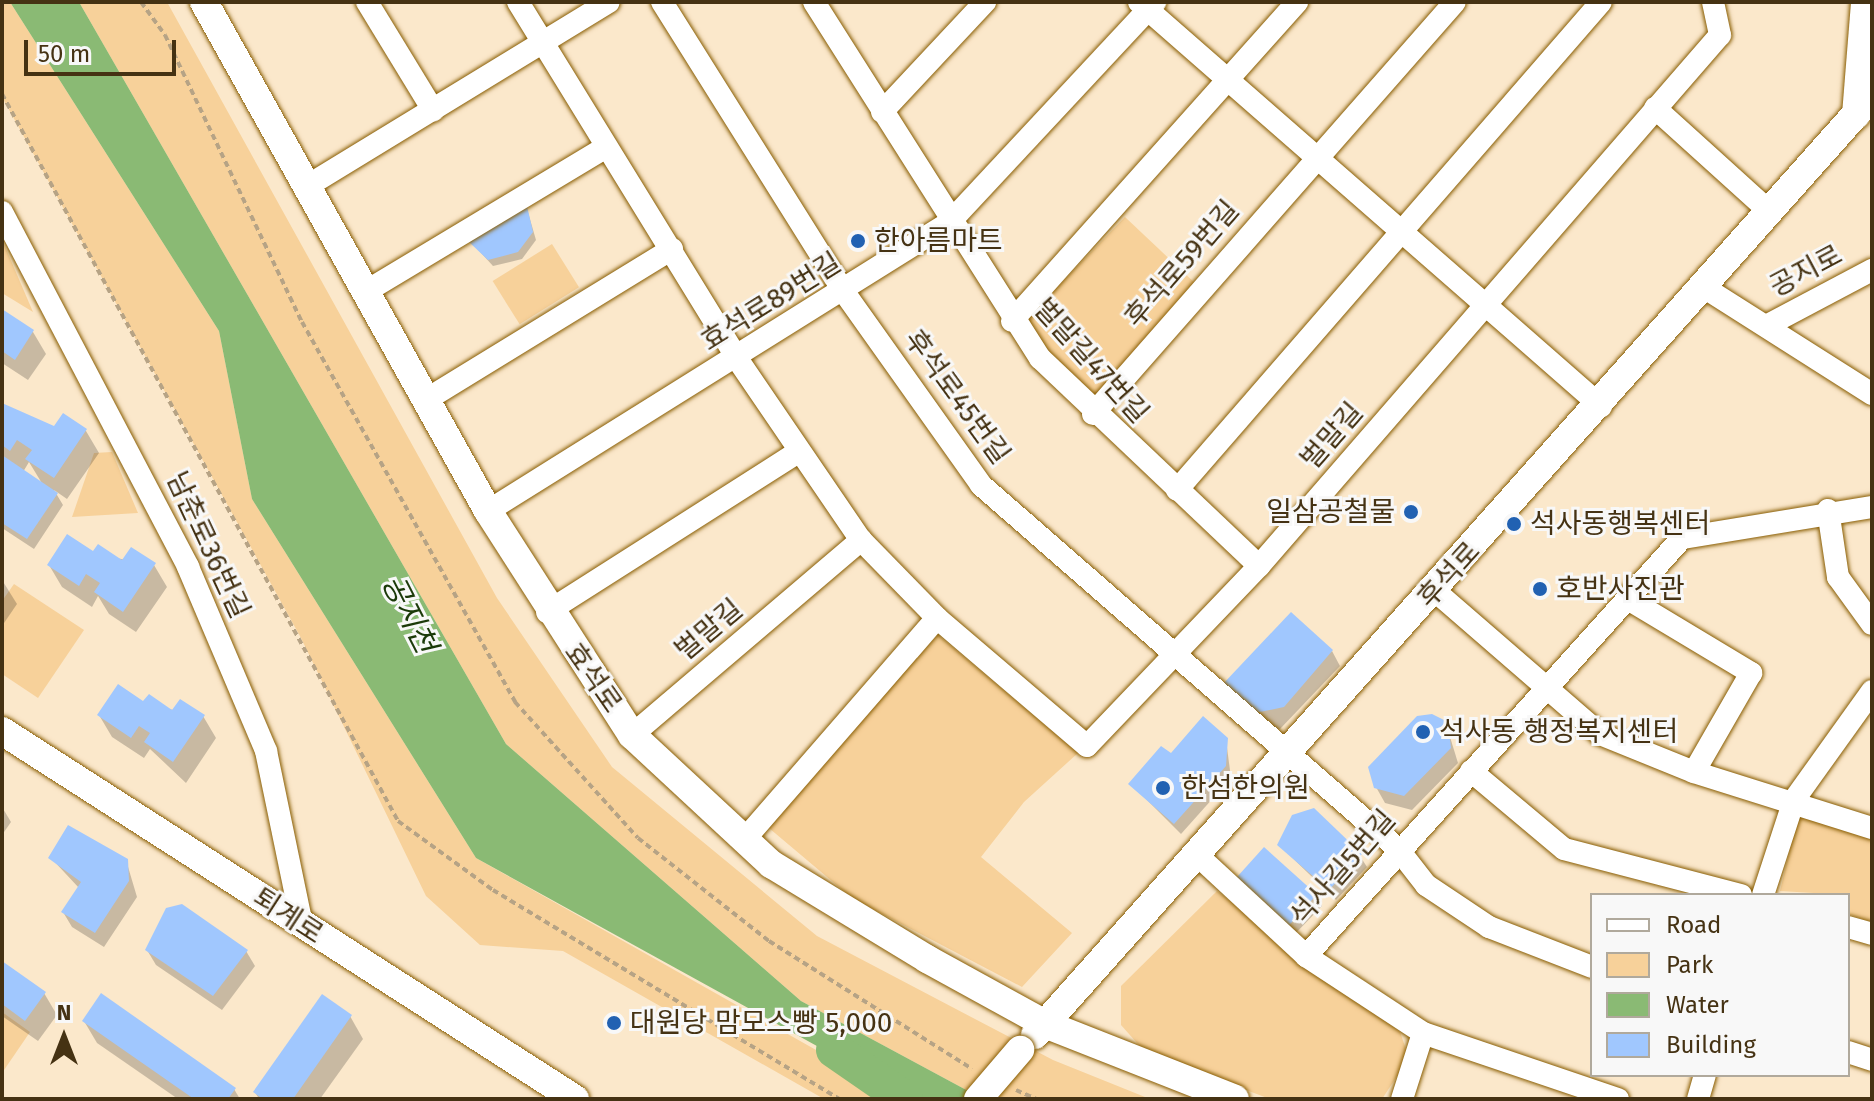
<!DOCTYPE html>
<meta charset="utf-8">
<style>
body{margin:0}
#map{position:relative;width:1874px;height:1101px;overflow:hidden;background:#fbe8cb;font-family:"Fira Sans","Noto Sans KR",sans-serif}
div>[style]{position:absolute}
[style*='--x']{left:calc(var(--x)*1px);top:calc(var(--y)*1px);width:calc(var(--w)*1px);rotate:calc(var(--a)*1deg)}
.green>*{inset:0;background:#f7d19a;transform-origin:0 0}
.water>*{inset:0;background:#8aba74}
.shadow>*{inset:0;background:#0003}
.river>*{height:36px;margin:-18px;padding:0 18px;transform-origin:18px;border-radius:18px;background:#8aba74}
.building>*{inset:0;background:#a0c7fe;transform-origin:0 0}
.path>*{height:4px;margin-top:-2px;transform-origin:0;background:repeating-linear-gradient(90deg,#b6a385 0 6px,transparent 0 10px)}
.roads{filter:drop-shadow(0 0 2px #885c00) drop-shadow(0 0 2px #885c00)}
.minor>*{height:22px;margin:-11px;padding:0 11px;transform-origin:11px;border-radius:11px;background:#fff}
.tertiary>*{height:28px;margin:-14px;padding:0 14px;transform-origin:14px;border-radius:14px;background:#fff}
.bridges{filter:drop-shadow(0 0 2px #885c00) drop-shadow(0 0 2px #885c00)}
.tertiary-bridge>*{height:28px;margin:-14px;padding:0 14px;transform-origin:14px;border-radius:14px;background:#fff}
.dots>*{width:22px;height:22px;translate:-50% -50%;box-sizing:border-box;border:4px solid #f8f8f8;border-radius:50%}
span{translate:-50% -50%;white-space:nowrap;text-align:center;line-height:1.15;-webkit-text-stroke:6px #f8f8f8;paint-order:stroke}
.poi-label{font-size:28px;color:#453213}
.left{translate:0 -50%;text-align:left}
.right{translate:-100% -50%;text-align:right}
.street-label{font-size:28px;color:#453213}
.water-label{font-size:30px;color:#1b3a09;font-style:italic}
.frame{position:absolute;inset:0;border:4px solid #453213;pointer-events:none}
.legend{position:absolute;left:1590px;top:893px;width:260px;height:184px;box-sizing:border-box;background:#f8f8f8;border:2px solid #b0a99c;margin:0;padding:10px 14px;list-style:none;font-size:24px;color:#453213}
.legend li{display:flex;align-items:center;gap:16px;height:40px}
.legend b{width:40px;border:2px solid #b0a99c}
.north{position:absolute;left:24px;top:997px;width:80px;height:80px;-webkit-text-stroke:6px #f8f8f8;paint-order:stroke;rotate:0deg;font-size:22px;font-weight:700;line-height:32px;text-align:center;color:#453213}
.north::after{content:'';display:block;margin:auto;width:28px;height:36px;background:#453213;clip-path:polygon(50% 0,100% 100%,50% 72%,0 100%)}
.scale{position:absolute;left:24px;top:40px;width:152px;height:36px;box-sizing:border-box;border:4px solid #453213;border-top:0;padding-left:10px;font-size:24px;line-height:28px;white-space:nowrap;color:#453213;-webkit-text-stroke:6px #f8f8f8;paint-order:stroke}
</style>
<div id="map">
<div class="green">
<i style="clip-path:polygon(2px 2px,10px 2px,219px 331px,252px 499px,476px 858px,903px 1099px,824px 1099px,563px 951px,480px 945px,426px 896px,301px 638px,2px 97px)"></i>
<i style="clip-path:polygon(79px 2px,167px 2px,497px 598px,612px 767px,817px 936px,1053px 1060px,1150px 1099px,983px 1099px,801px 1001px,506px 744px)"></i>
<i style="clip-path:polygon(1125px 217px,1196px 284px,1095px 398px,1051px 362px,1023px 323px)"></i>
<i style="clip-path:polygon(2px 240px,6px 249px,33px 312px,2px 293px)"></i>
<i style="left:552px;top:244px;width:51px;height:70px;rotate:58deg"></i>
<i style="clip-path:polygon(112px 452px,138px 513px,72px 517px,94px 453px)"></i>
<i style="clip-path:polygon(14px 584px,84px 630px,38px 698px,2px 674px,2px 601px)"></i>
<i style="clip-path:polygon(938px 635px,1078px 753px,1024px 802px,981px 857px,1072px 933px,1022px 987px,852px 898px,763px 823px)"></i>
<i style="clip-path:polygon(1798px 815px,1872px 840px,1872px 922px,1848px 914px,1848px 895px,1780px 891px)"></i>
<i style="clip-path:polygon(1217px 891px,1400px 1032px,1409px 1058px,1382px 1099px,1270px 1099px,1145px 1052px,1121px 1025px,1121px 986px)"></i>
<i style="clip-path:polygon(2px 1012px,30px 1032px,2px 1073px)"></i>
</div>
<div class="water">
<i style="clip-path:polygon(10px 2px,79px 2px,506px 744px,801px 1001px,983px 1099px,913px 1099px,476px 858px,252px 499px,219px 331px)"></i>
</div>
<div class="shadow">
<i style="clip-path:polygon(527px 209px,536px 240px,522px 259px,493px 266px,471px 242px)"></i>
<i style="clip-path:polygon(2px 311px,33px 332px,46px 354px,28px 380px,2px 363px)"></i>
<i style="clip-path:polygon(evenodd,2px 405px,55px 429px,64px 416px,86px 431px,99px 453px,67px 499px,54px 490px,63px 505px,34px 549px,2px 528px,2px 405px,29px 462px,43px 485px,23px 472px,29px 462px)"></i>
<i style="clip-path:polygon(94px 554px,154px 565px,167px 587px,136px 632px,109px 614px,98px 596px,92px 607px,62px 587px,49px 565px)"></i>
<i style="clip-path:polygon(2px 580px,17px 604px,2px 626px)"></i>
<i style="clip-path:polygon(1332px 651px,1340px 666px,1280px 729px,1266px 728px,1233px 700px)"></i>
<i style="clip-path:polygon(144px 704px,203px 716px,216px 738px,186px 783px,150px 749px,144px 758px,112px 737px,99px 715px)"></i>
<i style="clip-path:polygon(1446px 724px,1458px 763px,1412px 810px,1385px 803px,1376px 787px)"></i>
<i style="clip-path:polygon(1226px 740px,1231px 778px,1181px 834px,1131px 784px,1171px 756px)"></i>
<i style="clip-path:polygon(2px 807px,11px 822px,2px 835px)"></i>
<i style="clip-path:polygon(1279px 845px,1360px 856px,1367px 867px,1336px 900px)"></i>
<i style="clip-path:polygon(51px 858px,126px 860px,137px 897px,104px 947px,72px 927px,63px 912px,79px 888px)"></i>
<i style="clip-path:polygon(1239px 888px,1316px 895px,1322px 906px,1292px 937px)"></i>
<i style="clip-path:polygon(147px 950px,246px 951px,255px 966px,222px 1010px,156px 965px)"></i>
<i style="clip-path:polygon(2px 964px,44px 993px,57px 1015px,38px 1041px,2px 1016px)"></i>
<i style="clip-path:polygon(350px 1016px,363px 1039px,320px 1099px,259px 1099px,255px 1092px)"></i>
<i style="clip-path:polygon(84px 1021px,234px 1089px,240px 1099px,178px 1099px,97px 1043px)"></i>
</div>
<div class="river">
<i style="--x:834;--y:1050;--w:86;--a:34.6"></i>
</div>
<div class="building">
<i style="clip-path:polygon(527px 206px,533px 232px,518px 252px,488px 260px,468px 241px)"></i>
<i style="clip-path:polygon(2px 309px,34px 330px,15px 360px,2px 351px)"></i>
<i style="clip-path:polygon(2px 403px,54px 426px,63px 413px,87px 429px,54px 478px,25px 459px,32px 450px,17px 440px,10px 451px,2px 445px)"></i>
<i style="clip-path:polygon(2px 455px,58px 493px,27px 539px,2px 523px)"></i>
<i style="clip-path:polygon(67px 534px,93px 551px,98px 544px,122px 560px,131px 547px,156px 563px,123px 612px,94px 592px,100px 583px,86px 574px,79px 586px,47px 565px)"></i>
<i style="clip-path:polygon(1291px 612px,1333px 650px,1284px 707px,1255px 713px,1222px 685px)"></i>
<i style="clip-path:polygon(118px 684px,143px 701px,149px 694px,172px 710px,180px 699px,205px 715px,173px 762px,144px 742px,150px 733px,139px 726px,131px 738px,97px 715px)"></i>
<i style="clip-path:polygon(1432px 714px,1448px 722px,1451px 748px,1404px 796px,1374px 788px,1368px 767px,1417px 716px)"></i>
<i style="clip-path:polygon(1203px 716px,1228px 738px,1226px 766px,1174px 824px,1128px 784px,1161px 746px,1171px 753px)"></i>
<i style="clip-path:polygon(1314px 808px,1362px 854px,1329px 890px,1277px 845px,1292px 815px)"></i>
<i style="clip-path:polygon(68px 825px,128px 859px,129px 881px,95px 933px,61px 912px,81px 882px,48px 858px)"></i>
<i style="left:1264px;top:847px;width:71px;height:45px;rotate:42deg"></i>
<i style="clip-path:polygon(182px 904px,248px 950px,213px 996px,145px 950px,166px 908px)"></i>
<i style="clip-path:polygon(2px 961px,46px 992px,25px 1021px,2px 1004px)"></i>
<i style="clip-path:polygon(101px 993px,236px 1088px,228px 1099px,194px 1099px,82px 1021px)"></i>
<i style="clip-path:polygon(322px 994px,352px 1015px,293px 1099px,263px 1099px,253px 1092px)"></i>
</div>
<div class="path">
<i style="--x:141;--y:2;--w:41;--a:54"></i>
<i style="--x:165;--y:35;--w:318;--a:64.5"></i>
<i style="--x:302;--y:322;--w:436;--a:60.7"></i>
<i style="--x:515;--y:702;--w:183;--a:47.9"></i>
<i style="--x:638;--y:838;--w:167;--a:38.2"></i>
<i style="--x:769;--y:941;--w:240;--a:32.2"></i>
<i style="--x:2;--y:94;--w:828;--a:61.42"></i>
<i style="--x:398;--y:821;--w:117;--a:36"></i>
<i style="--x:493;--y:890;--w:404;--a:31.1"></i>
<i style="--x:1016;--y:1090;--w:22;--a:24"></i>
</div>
<div class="roads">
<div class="minor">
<i style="--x:367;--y:2;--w:127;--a:58.6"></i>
<i style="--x:518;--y:2;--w:420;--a:58.4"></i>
<i style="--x:738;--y:360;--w:218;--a:55.7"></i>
<i style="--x:861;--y:540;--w:109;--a:45.7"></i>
<i style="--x:937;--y:618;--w:197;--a:40.5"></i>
<i style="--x:1087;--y:746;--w:249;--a:-46.3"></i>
<i style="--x:1259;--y:566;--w:703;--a:-49.04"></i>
<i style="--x:1720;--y:35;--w:34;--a:-102"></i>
<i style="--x:662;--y:2;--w:342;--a:57.9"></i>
<i style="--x:844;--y:292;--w:237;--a:54.6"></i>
<i style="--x:981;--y:485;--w:554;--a:41.12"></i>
<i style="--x:1398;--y:849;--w:46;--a:52.1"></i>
<i style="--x:1426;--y:885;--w:76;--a:33.7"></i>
<i style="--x:1489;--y:927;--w:110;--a:21.2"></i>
<i style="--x:814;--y:2;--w:422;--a:57.6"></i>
<i style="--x:1040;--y:358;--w:302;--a:43.5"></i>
<i style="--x:1139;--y:2;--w:614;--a:41.17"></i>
<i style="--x:1655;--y:108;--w:155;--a:42.1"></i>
<i style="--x:882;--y:112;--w:151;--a:-46.9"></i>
<i style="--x:309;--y:185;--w:351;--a:-31.4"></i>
<i style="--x:2;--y:212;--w:401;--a:62.3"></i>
<i style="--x:188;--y:567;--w:200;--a:67"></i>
<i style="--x:266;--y:751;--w:178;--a:78.3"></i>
<i style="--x:1705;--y:288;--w:198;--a:32.4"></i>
<i style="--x:365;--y:292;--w:281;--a:-31"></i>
<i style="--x:1012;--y:321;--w:428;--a:-48.2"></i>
<i style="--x:1768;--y:325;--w:118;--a:-27.9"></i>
<i style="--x:424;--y:401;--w:291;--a:-31.5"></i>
<i style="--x:1093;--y:414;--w:548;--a:-48.7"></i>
<i style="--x:1177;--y:490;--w:646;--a:-49.01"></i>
<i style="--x:1828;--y:510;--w:68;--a:81.5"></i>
<i style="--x:1838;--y:577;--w:58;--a:54.1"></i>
<i style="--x:488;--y:511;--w:545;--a:-32.03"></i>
<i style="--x:950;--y:222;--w:301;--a:-47"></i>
<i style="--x:1435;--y:591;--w:218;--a:40.9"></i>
<i style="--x:1600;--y:734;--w:101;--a:22"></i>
<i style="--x:1694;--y:772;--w:187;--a:17.5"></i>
<i style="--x:1628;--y:599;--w:144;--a:31"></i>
<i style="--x:1751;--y:673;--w:114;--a:119.9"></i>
<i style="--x:547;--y:612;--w:298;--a:-32.5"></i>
<i style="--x:632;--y:735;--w:301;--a:-40.4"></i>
<i style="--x:1471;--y:771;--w:121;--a:40"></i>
<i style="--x:1564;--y:849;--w:183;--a:14.6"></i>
<i style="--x:744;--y:840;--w:294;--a:-49"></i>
<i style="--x:1196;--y:854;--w:150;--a:42.8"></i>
<i style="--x:1306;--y:956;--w:140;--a:33.3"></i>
<i style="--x:1423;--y:1033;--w:206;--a:18.7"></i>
<i style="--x:1763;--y:895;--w:100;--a:-71.9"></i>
<i style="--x:1794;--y:800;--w:134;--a:-54.4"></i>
<i style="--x:1848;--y:927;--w:25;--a:16"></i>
<i style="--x:1306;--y:956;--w:562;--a:-48.03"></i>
<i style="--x:1682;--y:538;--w:193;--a:-9.3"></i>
<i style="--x:1848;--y:1052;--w:25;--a:18"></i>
<i style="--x:1402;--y:1099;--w:69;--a:-72.3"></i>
<i style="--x:1698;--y:1099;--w:25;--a:-74"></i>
</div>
<div class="tertiary">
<i style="--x:204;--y:2;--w:583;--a:60.84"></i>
<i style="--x:488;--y:511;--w:266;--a:57.3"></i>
<i style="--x:632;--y:735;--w:190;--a:42.9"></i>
<i style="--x:771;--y:864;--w:183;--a:31.3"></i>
<i style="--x:927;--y:959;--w:135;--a:28.8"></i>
<i style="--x:1045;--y:1024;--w:204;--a:21.5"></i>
<i style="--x:1856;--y:115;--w:113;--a:-85.4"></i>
<i style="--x:2;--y:731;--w:681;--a:32.71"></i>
<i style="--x:1035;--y:1035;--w:1258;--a:-48.29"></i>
</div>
</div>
<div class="bridges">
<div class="tertiary-bridge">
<i style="--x:978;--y:1099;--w:65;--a:-49.4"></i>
</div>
</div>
<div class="dots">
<i style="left:858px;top:241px;background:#2161b2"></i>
<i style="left:1411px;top:512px;background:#2161b2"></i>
<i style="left:1514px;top:524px;background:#2161b2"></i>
<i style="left:1540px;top:589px;background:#2161b2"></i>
<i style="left:1423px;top:732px;background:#2161b2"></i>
<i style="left:1163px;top:788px;background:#2161b2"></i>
<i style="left:614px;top:1023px;background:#2161b2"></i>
</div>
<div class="poi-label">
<span class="left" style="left:874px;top:241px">한아름마트</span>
<span class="right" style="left:1395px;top:512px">일삼공철물</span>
<span class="left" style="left:1530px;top:524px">석사동행복센터</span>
<span class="left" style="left:1556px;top:589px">호반사진관</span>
<span class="left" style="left:1439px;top:732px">석사동 행정복지센터</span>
<span class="left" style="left:1181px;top:788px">한섬한의원</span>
<span class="left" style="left:630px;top:1023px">대원당 맘모스빵 5,000</span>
</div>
<div class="street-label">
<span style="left:1182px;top:264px;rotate:-49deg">후석로59번길</span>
<span style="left:1806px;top:271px;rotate:-28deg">공지로</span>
<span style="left:771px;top:302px;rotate:-32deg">효석로89번길</span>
<span style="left:1091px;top:361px;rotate:48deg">벌말길47번길</span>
<span style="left:957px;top:397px;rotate:54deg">후석로45번길</span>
<span style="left:1332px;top:436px;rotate:-49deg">벌말길</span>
<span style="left:208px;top:545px;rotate:65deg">남춘로36번길</span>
<span style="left:1449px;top:575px;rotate:-48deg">후석로</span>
<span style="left:709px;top:630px;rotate:-40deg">벌말길</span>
<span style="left:593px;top:678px;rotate:55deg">효석로</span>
<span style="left:1343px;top:868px;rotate:-49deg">석사길5번길</span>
<span style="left:288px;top:916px;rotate:33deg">퇴계로</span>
</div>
<div class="water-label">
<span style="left:409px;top:614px;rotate:63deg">공지천</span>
</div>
<div class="frame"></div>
<ul class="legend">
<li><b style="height:10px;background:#fff"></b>Road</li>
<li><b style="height:22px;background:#f7d19a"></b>Park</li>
<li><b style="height:22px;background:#8aba74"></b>Water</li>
<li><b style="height:22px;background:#a0c7fe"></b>Building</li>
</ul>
<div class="north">N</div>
<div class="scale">50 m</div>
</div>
